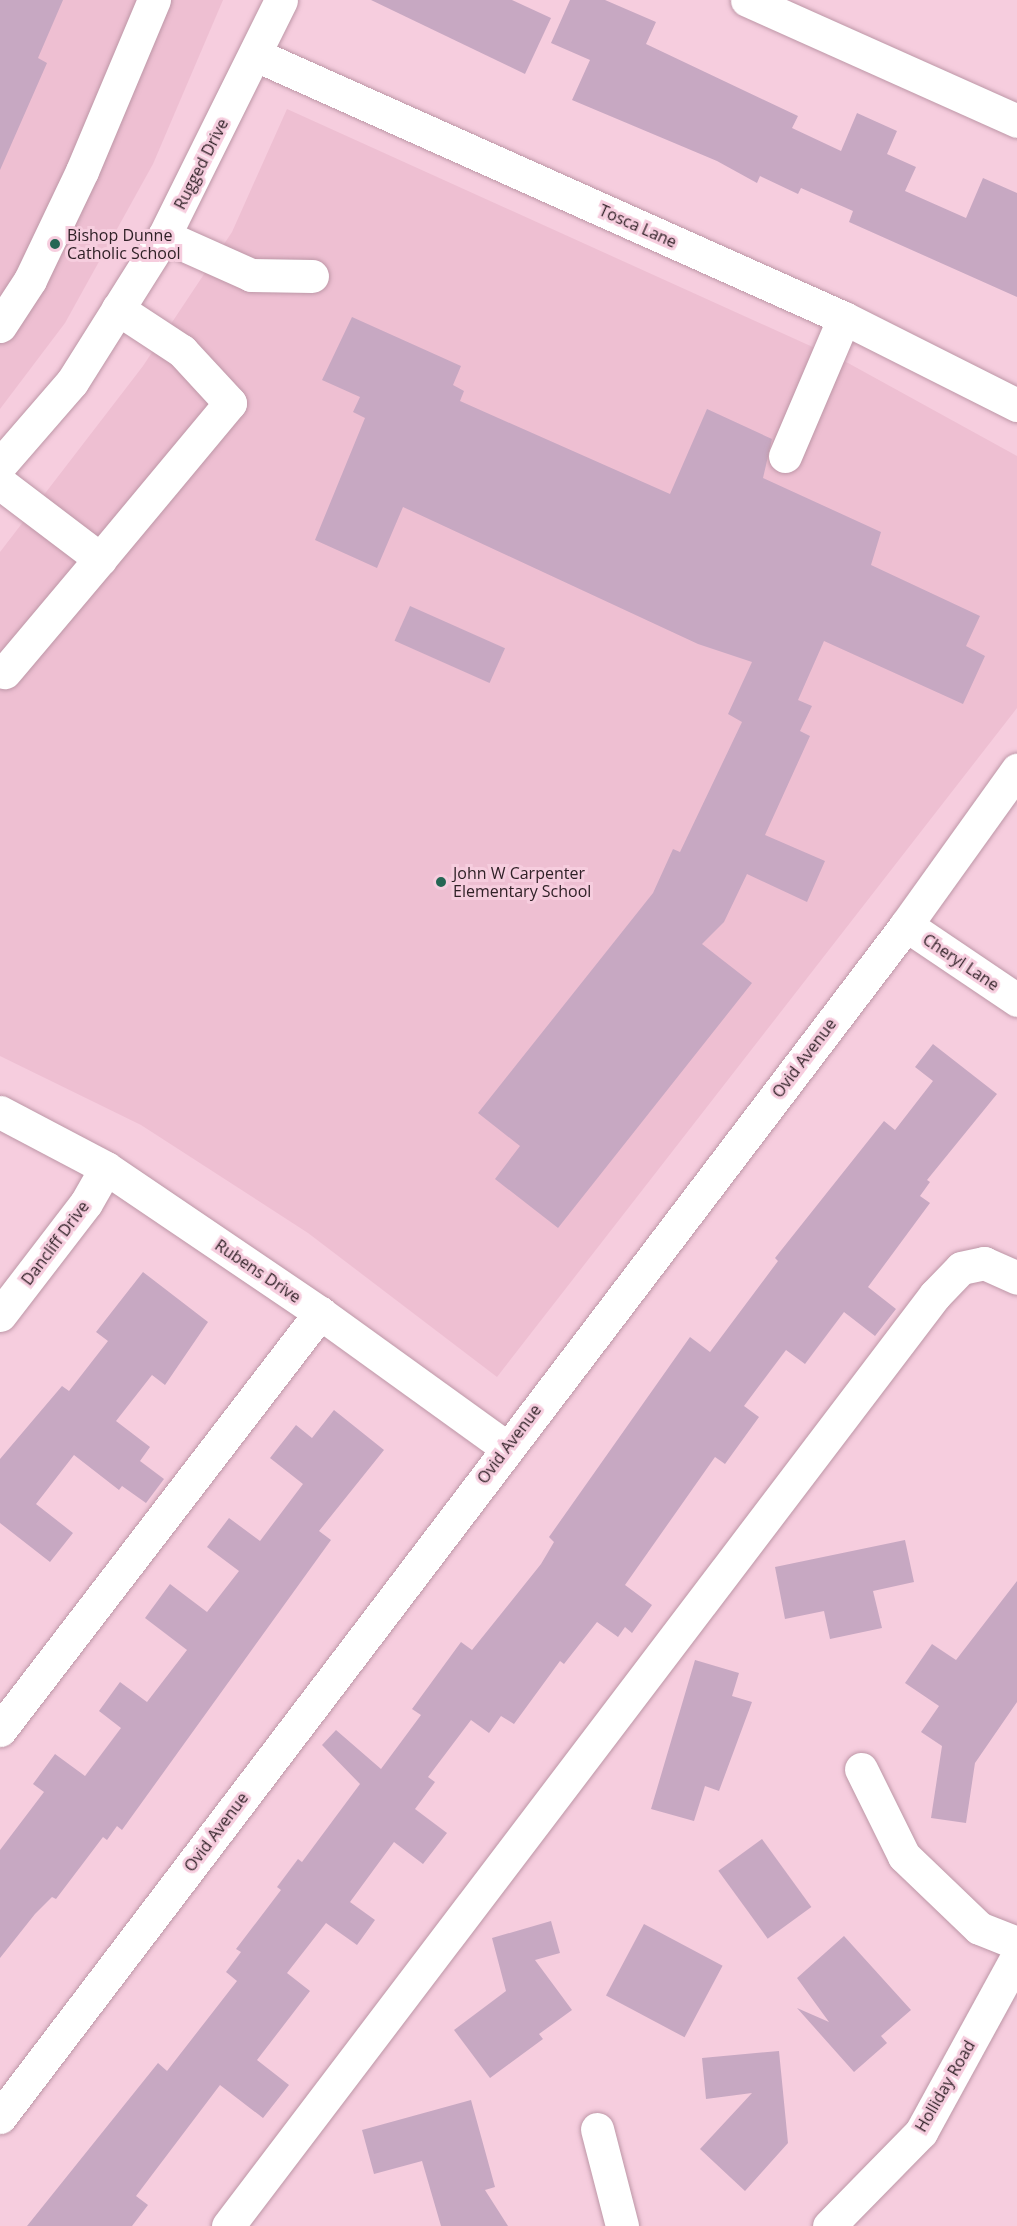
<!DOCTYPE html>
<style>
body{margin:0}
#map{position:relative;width:1017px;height:2226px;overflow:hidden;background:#f6cdde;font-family:"Open Sans",sans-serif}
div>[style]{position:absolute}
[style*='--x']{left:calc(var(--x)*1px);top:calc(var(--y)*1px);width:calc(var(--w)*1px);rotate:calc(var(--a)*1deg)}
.built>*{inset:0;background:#eebfd2}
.building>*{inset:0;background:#c7a8c2;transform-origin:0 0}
.roads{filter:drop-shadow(0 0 2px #bd97a7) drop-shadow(0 0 2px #bd97a7)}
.minor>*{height:33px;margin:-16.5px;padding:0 16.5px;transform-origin:16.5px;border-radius:16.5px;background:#fff}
.dots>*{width:16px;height:16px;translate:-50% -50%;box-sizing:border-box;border:3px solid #f6cdde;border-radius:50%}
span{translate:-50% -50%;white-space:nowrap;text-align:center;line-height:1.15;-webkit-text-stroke:6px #f6cdde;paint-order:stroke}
.street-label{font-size:16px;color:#302127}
.poi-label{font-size:16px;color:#302127}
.left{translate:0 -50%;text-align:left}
</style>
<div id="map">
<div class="built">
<i style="clip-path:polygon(0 0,223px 0,153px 164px,65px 323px,0 409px)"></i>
<i style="clip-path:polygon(287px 109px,848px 363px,1017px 456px,1017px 708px,497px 1377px,308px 1233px,141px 1125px,0 1056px,0 552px,143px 366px,232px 232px)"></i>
</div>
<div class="building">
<i style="clip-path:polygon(0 0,63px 0,38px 58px,47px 63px,0 170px)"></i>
<i style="clip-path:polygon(371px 0,512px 0,551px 18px,525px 74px)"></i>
<i style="clip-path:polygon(570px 0,605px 0,656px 22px,646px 44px,798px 116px,792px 128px,841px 151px,857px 113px,897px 131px,887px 154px,916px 167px,905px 191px,966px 218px,983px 178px,1017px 193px,1017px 297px,849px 222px,853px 211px,801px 188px,798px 194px,760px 176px,757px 183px,717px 161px,572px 100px,590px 60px,551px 43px)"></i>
<i style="clip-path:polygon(352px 317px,461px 366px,453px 385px,464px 391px,460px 401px,670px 494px,707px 409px,772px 439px,763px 478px,881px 532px,871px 565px,980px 616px,966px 646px,985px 656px,963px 704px,824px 641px,798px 700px,812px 706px,800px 731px,810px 736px,765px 835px,825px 861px,807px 902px,747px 874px,724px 922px,702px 944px,752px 983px,558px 1228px,495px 1179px,520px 1146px,478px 1113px,653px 893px,673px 849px,680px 852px,742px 722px,728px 714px,752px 662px,698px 644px,403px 507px,377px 568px,315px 540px,365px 418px,353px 412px,360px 397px,322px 380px)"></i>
<i style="left:410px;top:606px;width:104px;height:38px;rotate:24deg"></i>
<i style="clip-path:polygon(933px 1044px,997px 1094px,927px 1180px,930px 1182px,920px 1196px,930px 1203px,868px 1287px,896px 1309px,875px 1336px,844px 1312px,805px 1364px,786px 1350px,744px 1406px,759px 1417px,725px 1464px,715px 1457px,625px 1585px,652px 1605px,632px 1633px,625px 1627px,618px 1637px,597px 1622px,564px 1664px,560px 1661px,514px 1724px,501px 1716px,489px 1733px,471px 1720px,428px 1777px,435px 1782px,415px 1809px,447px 1833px,423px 1864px,394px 1842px,350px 1902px,375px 1920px,357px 1945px,326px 1923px,287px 1973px,310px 1991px,257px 2060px,289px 2085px,263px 2118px,220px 2085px,136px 2196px,148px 2205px,132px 2226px,27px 2226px,158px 2063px,167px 2071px,237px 1981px,226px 1972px,241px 1952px,236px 1949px,281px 1890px,277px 1887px,298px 1859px,302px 1862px,360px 1784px,322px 1745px,336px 1730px,381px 1769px,421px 1715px,412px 1709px,461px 1642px,472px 1650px,541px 1564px,554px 1542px,549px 1537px,690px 1337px,710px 1352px,778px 1261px,775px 1258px,884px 1121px,895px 1130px,933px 1081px,915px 1067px)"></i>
<i style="clip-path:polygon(143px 1272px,208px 1322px,165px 1385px,152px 1375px,116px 1421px,150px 1447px,140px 1461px,164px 1479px,146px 1503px,122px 1486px,119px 1490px,74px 1455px,36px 1504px,73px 1533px,50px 1562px,0 1523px,0 1459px,62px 1386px,69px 1391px,108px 1341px,96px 1332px)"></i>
<i style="clip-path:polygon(334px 1410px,384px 1450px,319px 1531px,331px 1540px,122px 1830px,117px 1826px,107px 1840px,103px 1837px,56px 1899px,52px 1897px,35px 1914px,0 1958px,0 1850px,44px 1792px,33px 1784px,55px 1754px,85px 1776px,121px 1728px,99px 1711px,120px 1682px,147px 1702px,187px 1650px,145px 1618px,170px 1584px,207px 1612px,239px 1571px,207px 1547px,229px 1518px,260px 1541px,303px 1484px,270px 1458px,296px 1425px,312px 1438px)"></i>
<i style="clip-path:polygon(905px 1540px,914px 1582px,873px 1591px,882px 1628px,830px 1639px,824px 1611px,785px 1619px,775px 1567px)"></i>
<i style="clip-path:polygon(1017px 1581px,1017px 1702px,975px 1763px,966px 1823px,931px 1818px,942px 1746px,921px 1732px,939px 1706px,905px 1683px,932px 1644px,956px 1660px)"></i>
<i style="clip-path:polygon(695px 1660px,739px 1673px,732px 1696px,752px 1702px,719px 1791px,705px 1786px,694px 1821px,651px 1809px)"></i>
<i style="left:762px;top:1839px;width:84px;height:54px;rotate:54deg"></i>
<i style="clip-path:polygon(551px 1921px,560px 1953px,535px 1960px,572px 2010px,539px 2034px,543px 2039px,490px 2078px,454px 2030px,506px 1991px,492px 1938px)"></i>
<i style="left:644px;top:1924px;width:89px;height:81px;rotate:28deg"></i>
<i style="clip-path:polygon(844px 1936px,911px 2010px,881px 2036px,887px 2043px,854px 2072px,797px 2008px,829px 2022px,797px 1978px)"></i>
<i style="clip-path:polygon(779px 2051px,788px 2143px,745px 2191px,700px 2149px,752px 2093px,706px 2099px,702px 2058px)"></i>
<i style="clip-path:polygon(471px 2100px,495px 2187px,485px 2190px,508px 2226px,441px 2226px,422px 2161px,374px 2174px,362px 2130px)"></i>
</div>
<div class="roads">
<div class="minor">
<i style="--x:747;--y:0;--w:296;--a:24.1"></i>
<i style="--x:256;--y:55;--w:644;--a:24.1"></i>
<i style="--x:844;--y:318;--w:194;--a:26.7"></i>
<i style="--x:164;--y:236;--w:95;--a:24.1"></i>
<i style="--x:251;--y:275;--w:61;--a:0.9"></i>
<i style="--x:0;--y:326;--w:55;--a:-56.9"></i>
<i style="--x:30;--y:280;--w:121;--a:-64.5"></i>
<i style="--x:82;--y:171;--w:186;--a:-67.2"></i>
<i style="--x:785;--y:456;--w:150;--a:-66.9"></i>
<i style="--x:0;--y:465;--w:110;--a:-49.1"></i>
<i style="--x:72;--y:382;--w:173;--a:-57.8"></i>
<i style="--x:164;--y:236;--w:263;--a:-63.6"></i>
<i style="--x:0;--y:483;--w:126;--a:37.2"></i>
<i style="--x:100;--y:559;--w:148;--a:130.1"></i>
<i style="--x:100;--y:559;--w:203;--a:-50.2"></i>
<i style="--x:230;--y:403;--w:71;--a:-132.7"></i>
<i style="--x:182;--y:351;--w:77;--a:-146.7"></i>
<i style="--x:906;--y:925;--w:134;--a:34"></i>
<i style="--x:0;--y:1112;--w:120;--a:27.8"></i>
<i style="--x:106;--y:1168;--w:258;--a:34.1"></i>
<i style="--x:320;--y:1313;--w:229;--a:35.8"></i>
<i style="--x:0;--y:1315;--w:141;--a:-52.5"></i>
<i style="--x:86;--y:1203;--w:40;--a:-60.3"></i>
<i style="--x:0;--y:1730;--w:526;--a:-52.5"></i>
<i style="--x:861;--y:1769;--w:97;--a:63.7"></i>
<i style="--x:904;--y:1856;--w:104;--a:43.8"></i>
<i style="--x:979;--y:1928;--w:41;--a:21.5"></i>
<i style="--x:0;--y:2117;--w:1497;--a:-52.76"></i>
<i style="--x:906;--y:925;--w:191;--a:-54.4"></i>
<i style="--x:597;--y:2129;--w:100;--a:75.5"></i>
<i style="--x:228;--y:2226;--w:1169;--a:-52.79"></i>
<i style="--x:935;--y:1295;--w:37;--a:-46"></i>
<i style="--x:961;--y:1268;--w:24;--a:-12"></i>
<i style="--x:984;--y:1263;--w:36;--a:24"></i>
<i style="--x:829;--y:2226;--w:132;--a:-45.6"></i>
<i style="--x:921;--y:2132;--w:200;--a:-61.3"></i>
</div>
</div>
<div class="dots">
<i style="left:55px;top:244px;background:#256654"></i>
<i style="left:441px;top:882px;background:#256654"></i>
</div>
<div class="street-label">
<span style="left:201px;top:164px;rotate:-63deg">Rugged Drive</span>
<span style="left:638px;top:226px;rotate:24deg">Tosca Lane</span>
<span style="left:961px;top:962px;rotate:34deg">Cheryl Lane</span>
<span style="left:804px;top:1058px;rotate:-53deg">Ovid Avenue</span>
<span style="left:55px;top:1243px;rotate:-53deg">Dancliff Drive</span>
<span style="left:258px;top:1271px;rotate:34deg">Rubens Drive</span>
<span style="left:509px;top:1444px;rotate:-53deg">Ovid Avenue</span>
<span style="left:216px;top:1832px;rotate:-53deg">Ovid Avenue</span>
<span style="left:945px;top:2086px;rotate:-60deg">Holliday Road</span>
</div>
<div class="poi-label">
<span class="left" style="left:67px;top:244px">Bishop Dunne<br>Catholic School</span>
<span class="left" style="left:453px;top:882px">John W Carpenter<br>Elementary School</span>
</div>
</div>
